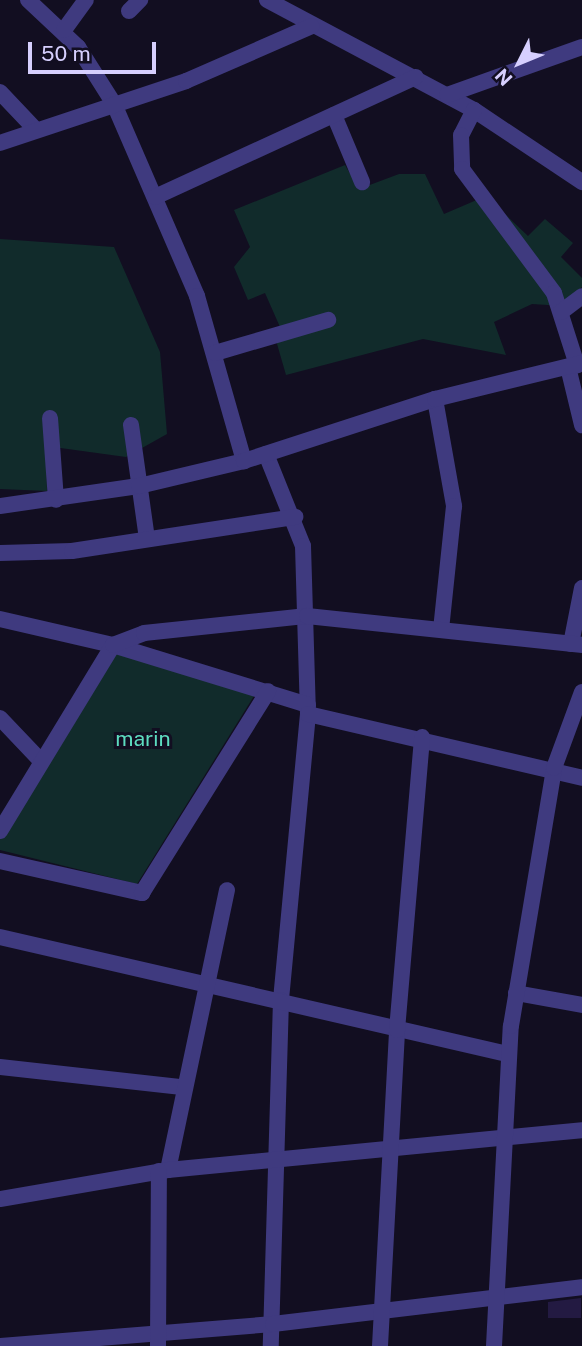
<!DOCTYPE html>
<style>
body{margin:0}
#map{position:relative;width:582px;height:1346px;overflow:hidden;background:#120e21;font-family:"Public Sans",sans-serif}
div>[style]{position:absolute}
[style*='--x']{left:calc(var(--x)*1px);top:calc(var(--y)*1px);width:calc(var(--w)*1px);rotate:calc(var(--a)*1deg)}
.green>*{inset:0;background:#112b2b}
.building>*{inset:0;background:#231a42}
.minor>*{height:16px;margin:-8px;padding:0 8px;transform-origin:8px;border-radius:8px;background:#3f3a7f}
span{translate:-50% -50%;white-space:nowrap;text-align:center;line-height:1.15;-webkit-text-stroke:6px #120e21;paint-order:stroke}
.park-label{font-size:21px;color:#5ddcc0}
.north{position:absolute;left:484px;top:28px;width:70px;height:70px;-webkit-text-stroke:5px #120e21;paint-order:stroke;rotate:227deg;font-size:19px;font-weight:700;line-height:28px;text-align:center;color:#d6cffe}
.north::after{content:'';display:block;margin:auto;width:24px;height:32px;background:#d6cffe;clip-path:polygon(50% 0,100% 100%,50% 72%,0 100%)}
.scale{position:absolute;left:28px;top:42px;width:128px;height:32px;box-sizing:border-box;border:4px solid #d6cffe;border-top:0;padding-left:9px;font-size:21px;line-height:24px;white-space:nowrap;color:#d6cffe;-webkit-text-stroke:5px #120e21;paint-order:stroke}
</style>
<div id="map">
<div class="green">
<i style="clip-path:polygon(345px 165px,359px 189px,399px 174px,425px 174px,444px 214px,486px 196px,528px 236px,545px 219px,573px 243px,561px 257px,582px 278px,582px 287px,563px 306px,532px 304px,494px 322px,506px 355px,423px 339px,286px 375px,273px 330px,280px 327px,265px 293px,248px 300px,234px 267px,250px 247px,234px 210px)"></i>
<i style="clip-path:polygon(0 239px,114px 247px,160px 352px,167px 434px,126px 457px,46px 446px,47px 491px,0 489px)"></i>
<i style="clip-path:polygon(111px 652px,259px 688px,137px 884px,0 850px,0 835px)"></i>
</div>
<div class="building">
<i style="clip-path:polygon(581px 1298px,581px 1318px,548px 1318px,548px 1302px)"></i>
</div>
<div class="minor">
<i style="--x:28;--y:0;--w:69;--a:43.2"></i>
<i style="--x:78;--y:47;--w:67;--a:57.7"></i>
<i style="--x:114;--y:104;--w:209;--a:66.6"></i>
<i style="--x:197;--y:296;--w:172;--a:74.1"></i>
<i style="--x:267;--y:0;--w:234;--a:28"></i>
<i style="--x:474;--y:110;--w:130;--a:33.7"></i>
<i style="--x:129;--y:11;--w:16;--a:-45"></i>
<i style="--x:64;--y:30;--w:37;--a:-54"></i>
<i style="--x:0;--y:92;--w:51;--a:46.6"></i>
<i style="--x:447;--y:95;--w:143;--a:-19.6"></i>
<i style="--x:474;--y:110;--w:28;--a:117"></i>
<i style="--x:461;--y:135;--w:34;--a:88"></i>
<i style="--x:462;--y:169;--w:154;--a:53.4"></i>
<i style="--x:554;--y:293;--w:76;--a:72.3"></i>
<i style="--x:334;--y:115;--w:73;--a:67.3"></i>
<i style="--x:0;--y:143;--w:196;--a:-18.4"></i>
<i style="--x:186;--y:81;--w:137;--a:-23.6"></i>
<i style="--x:155;--y:197;--w:287;--a:-24.7"></i>
<i style="--x:561;--y:312;--w:26;--a:-37"></i>
<i style="--x:215;--y:353;--w:118;--a:-16.3"></i>
<i style="--x:568;--y:367;--w:60;--a:76.4"></i>
<i style="--x:435;--y:399;--w:109;--a:79.9"></i>
<i style="--x:454;--y:506;--w:124;--a:96"></i>
<i style="--x:50;--y:418;--w:82;--a:85.8"></i>
<i style="--x:131;--y:425;--w:115;--a:82"></i>
<i style="--x:266;--y:454;--w:99;--a:68.1"></i>
<i style="--x:303;--y:546;--w:168;--a:88.3"></i>
<i style="--x:308;--y:714;--w:287;--a:95.4"></i>
<i style="--x:281;--y:1000;--w:346;--a:91.7"></i>
<i style="--x:0;--y:506;--w:140;--a:-8.2"></i>
<i style="--x:139;--y:486;--w:108;--a:-13.4"></i>
<i style="--x:244;--y:461;--w:201;--a:-18"></i>
<i style="--x:435;--y:399;--w:151;--a:-13.8"></i>
<i style="--x:0;--y:553;--w:72;--a:-1.6"></i>
<i style="--x:72;--y:551;--w:226;--a:-8.7"></i>
<i style="--x:0;--y:619;--w:116;--a:13"></i>
<i style="--x:113;--y:645;--w:204;--a:17.1"></i>
<i style="--x:571;--y:644;--w:57;--a:-78.9"></i>
<i style="--x:308;--y:714;--w:281;--a:13.1"></i>
<i style="--x:0;--y:718;--w:59;--a:46.4"></i>
<i style="--x:0;--y:831;--w:218;--a:-58.7"></i>
<i style="--x:113;--y:645;--w:33;--a:-21"></i>
<i style="--x:144;--y:633;--w:164;--a:-6"></i>
<i style="--x:307;--y:616;--w:277;--a:6"></i>
<i style="--x:0;--y:861;--w:146;--a:12.7"></i>
<i style="--x:142;--y:893;--w:238;--a:-58"></i>
<i style="--x:0;--y:937;--w:520;--a:12.99"></i>
<i style="--x:516;--y:993;--w:67;--a:10.3"></i>
<i style="--x:0;--y:1067;--w:183;--a:6.3"></i>
<i style="--x:168;--y:1170;--w:286;--a:-78.1"></i>
<i style="--x:0;--y:1199;--w:170;--a:-9.8"></i>
<i style="--x:168;--y:1170;--w:416;--a:-5.5"></i>
<i style="--x:0;--y:1346;--w:274;--a:-4.6"></i>
<i style="--x:273;--y:1324;--w:311;--a:-6.8"></i>
<i style="--x:158;--y:1346;--w:175;--a:-89.7"></i>
<i style="--x:380;--y:1346;--w:316;--a:-86.9"></i>
<i style="--x:397;--y:1030;--w:294;--a:-85.1"></i>
<i style="--x:494;--y:1346;--w:320;--a:-87"></i>
<i style="--x:511;--y:1026;--w:262;--a:-80.5"></i>
<i style="--x:554;--y:768;--w:81;--a:-69.8"></i>
</div>
<div class="park-label">
<span style="left:143px;top:739px">marin</span>
</div>
<div class="north">N</div>
<div class="scale">50 m</div>
</div>
